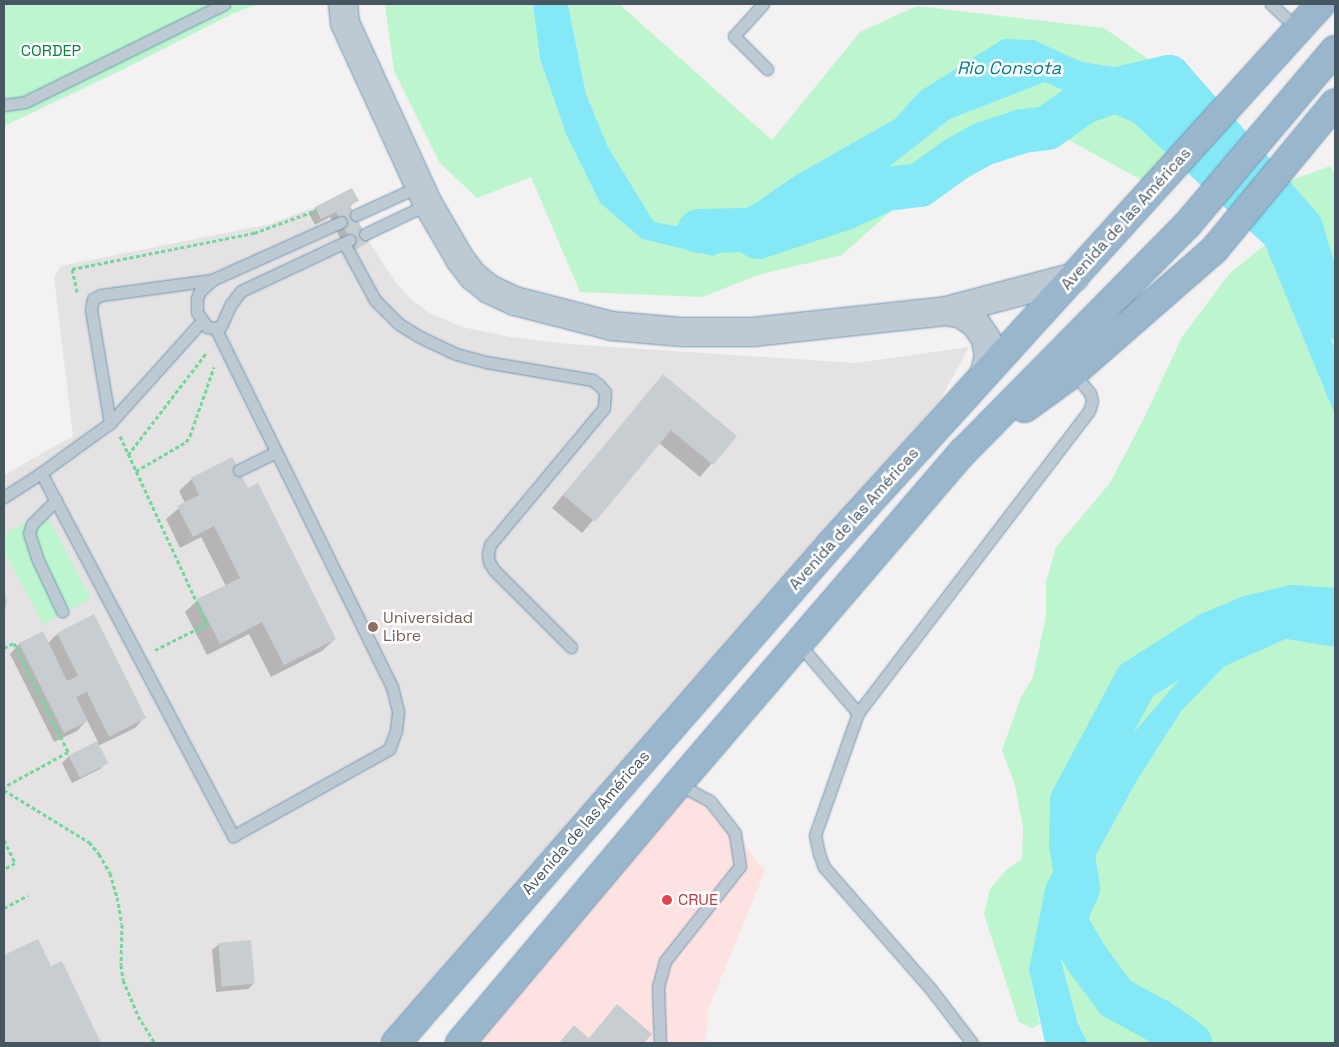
<!DOCTYPE html>
<meta charset="utf-8">
<style>
body{margin:0}
#map{position:relative;width:1339px;height:1047px;overflow:hidden;background:#f4f1f2;font-family:"Space Grotesk",sans-serif}
div>[style]{position:absolute}
[style*='--x']{left:calc(var(--x)*1px);top:calc(var(--y)*1px);width:calc(var(--w)*1px);rotate:calc(var(--a)*1deg)}
.education>*{inset:0;background:#e5e2e4}
.medical>*{inset:0;background:#fee2e1}
.green>*{inset:0;background:#bcf5ce}
.water>*{inset:0;background:#84e8f7}
.shadow>*{inset:0;background:#0003}
.river>*{height:44px;margin:-22px;padding:0 22px;transform-origin:22px;border-radius:22px;background:#84e8f7}
.building>*{inset:0;background:#c8cdd2;transform-origin:0 0}
.path>*{height:3px;margin-top:-1.5px;transform-origin:0;background:repeating-linear-gradient(90deg,#70d89c 0 4px,transparent 0 6.5px)}
.roads{filter:drop-shadow(0 0 1px #6f94b2) drop-shadow(0 0 1px #6f94b2)}
.service>*{height:11px;margin:-5.5px;padding:0 5.5px;transform-origin:5.5px;border-radius:5.5px;background:#becad3}
.tertiary>*{height:28px;margin:-14px;padding:0 14px;transform-origin:14px;border-radius:14px;background:#becad3}
.trunk>*{height:28px;margin:-14px;padding:0 14px;transform-origin:14px;border-radius:14px;background:#99b6cc}
.dots>*{width:14px;height:14px;translate:-50% -50%;box-sizing:border-box;border:2px solid #fff;border-radius:50%}
span{translate:-50% -50%;white-space:nowrap;text-align:center;line-height:1.15;-webkit-text-stroke:5px #fff;paint-order:stroke}
.park-label{font-size:16px;color:#0c823e}
.street-label{font-size:16px;color:#475762}
.education-label{font-size:16px;color:#785e54}
.left{translate:0 -50%;text-align:left}
.health-label{font-size:16px;color:#be3a42}
.water-label{font-size:18px;color:#047e91;font-style:italic}
.frame{position:absolute;inset:0;border:5px solid #475762;pointer-events:none}
</style>
<div id="map">
<div class="education">
<i style="clip-path:polygon(352px 188px,359px 201px,350px 205px,369px 242px,396px 283px,412px 300px,428px 312px,462px 327px,511px 337px,568px 344px,856px 363px,969px 347px,940px 400px,609px 779px,389px 1043px,4px 1043px,4px 475px,73px 436px,54px 277px,61px 266px,270px 224px,315px 207px)"></i>
</div>
<div class="medical">
<i style="clip-path:polygon(678px 784px,710px 801px,765px 871px,709px 1007px,705px 1043px,460px 1043px)"></i>
</div>
<div class="green">
<i style="clip-path:polygon(4px 4px,258px 4px,232px 14px,122px 70px,4px 126px)"></i>
<i style="clip-path:polygon(385px 4px,533px 4px,540px 59px,566px 134px,600px 203px,642px 239px,713px 256px,842px 197px,880px 174px,950px 119px,1045px 82px,1134px 123px,1172px 158px,1147px 183px,1047px 128px,983px 144px,920px 185px,842px 255px,758px 275px,702px 297px,580px 292px,531px 177px,477px 198px,440px 163px,394px 71px)"></i>
<i style="clip-path:polygon(568px 4px,619px 4px,772px 140px,860px 32px,917px 6px,1104px 28px,1222px 111px,1203px 131px,1129px 69px,1082px 62px,1034px 40px,919px 92px,895px 119px,796px 175px,757px 202px,704px 231px,654px 222px,608px 147px,586px 94px)"></i>
<i style="clip-path:polygon(1330px 166px,1335px 174px,1335px 348px,1306px 291px,1270px 197px,1284px 183px)"></i>
<i style="clip-path:polygon(1265px 245px,1335px 415px,1335px 610px,1293px 607px,1203px 652px,1029px 970px,1040px 1024px,1032px 1028px,1019px 1022px,984px 914px,990px 889px,1007px 869px,1022px 859px,1023px 828px,1015px 785px,1002px 750px,1021px 697px,1033px 677px,1046px 616px,1046px 582px,1056px 547px,1110px 483px,1145px 416px,1182px 337px,1229px 274px)"></i>
<i style="clip-path:polygon(45px 512px,91px 598px,43px 624px,4px 551px,4px 534px)"></i>
<i style="clip-path:polygon(1286px 639px,1335px 647px,1335px 1043px,1088px 1043px,1078px 1024px,1061px 960px,1064px 920px,1078px 888px,1136px 782px,1182px 710px,1225px 666px)"></i>
</div>
<div class="water">
<i style="clip-path:polygon(533px 4px,568px 4px,586px 94px,608px 147px,654px 222px,704px 231px,757px 202px,796px 175px,895px 119px,919px 92px,1003px 39px,1034px 40px,1082px 62px,1129px 69px,1170px 100px,1270px 197px,1306px 291px,1335px 348px,1335px 415px,1265px 245px,1134px 123px,1045px 82px,950px 119px,880px 174px,842px 197px,713px 256px,642px 239px,600px 203px,566px 134px,540px 59px)"></i>
<i style="clip-path:polygon(1293px 607px,1335px 610px,1335px 647px,1286px 639px,1225px 666px,1182px 710px,1136px 782px,1078px 888px,1064px 920px,1061px 960px,1078px 1024px,1088px 1043px,1045px 1043px,1029px 970px,1046px 885px,1112px 758px,1203px 652px,1251px 617px)"></i>
</div>
<div class="shadow">
<i style="clip-path:polygon(357px 200px,350px 207px,367px 242px,348px 255px,330px 217px,315px 225px,309px 214px,316px 208px)"></i>
<i style="clip-path:polygon(663px 376px,735px 436px,700px 477px,659px 443px,582px 533px,552px 508px)"></i>
<i style="clip-path:polygon(192px 479px,247px 490px,335px 639px,322px 651px,271px 677px,249px 634px,207px 655px,185px 612px,198px 600px,226px 586px,201px 537px,180px 548px,166px 519px,185px 503px,179px 491px)"></i>
<i style="clip-path:polygon(42px 633px,47px 644px,57px 634px,144px 718px,135px 728px,98px 746px,106px 762px,100px 769px,72px 783px,62px 763px,69px 756px,98px 742px,87px 720px,77px 731px,54px 742px,10px 654px,19px 644px)"></i>
<i style="clip-path:polygon(38px 941px,50px 967px,61px 962px,100px 1043px,4px 1043px,4px 957px)"></i>
<i style="clip-path:polygon(219px 944px,254px 983px,248px 989px,216px 992px,212px 950px)"></i>
<i style="clip-path:polygon(571px 1030px,589px 1039px,650px 1034px,643px 1043px,560px 1043px)"></i>
</div>
<div class="river">
<i style="--x:699;--y:231;--w:48;--a:-1.2"></i>
<i style="--x:747;--y:230;--w:13;--a:32"></i>
<i style="--x:758;--y:237;--w:92;--a:-18.4"></i>
<i style="--x:845;--y:208;--w:46;--a:-24.3"></i>
<i style="--x:887;--y:189;--w:33;--a:-7"></i>
<i style="--x:920;--y:185;--w:44;--a:-35.8"></i>
<i style="--x:956;--y:159;--w:31;--a:-29"></i>
<i style="--x:983;--y:144;--w:42;--a:-18"></i>
<i style="--x:1023;--y:131;--w:24;--a:-7"></i>
<i style="--x:1047;--y:128;--w:45;--a:-35.1"></i>
<i style="--x:1084;--y:102;--w:45;--a:-19.7"></i>
<i style="--x:1126;--y:87;--w:44;--a:-13.1"></i>
<i style="--x:1169;--y:77;--w:201;--a:48.8"></i>
<i style="--x:1301;--y:228;--w:45;--a:73.2"></i>
<i style="--x:1314;--y:271;--w:51;--a:65.5"></i>
<i style="--x:1190;--y:1043;--w:39;--a:-145"></i>
<i style="--x:1158;--y:1021;--w:48;--a:-151.3"></i>
<i style="--x:1116;--y:998;--w:49;--a:-126.6"></i>
<i style="--x:1087;--y:959;--w:45;--a:-120.5"></i>
<i style="--x:1064;--y:920;--w:35;--a:-66"></i>
<i style="--x:1078;--y:888;--w:45;--a:-99"></i>
<i style="--x:1071;--y:844;--w:43;--a:-88.7"></i>
<i style="--x:1072;--y:801;--w:136;--a:-61.9"></i>
<i style="--x:1136;--y:681;--w:88;--a:-32.4"></i>
<i style="--x:1210;--y:634;--w:44;--a:-22.5"></i>
<i style="--x:1251;--y:617;--w:43;--a:-13.4"></i>
<i style="--x:1293;--y:607;--w:42;--a:4.1"></i>
</div>
<div class="building">
<i style="clip-path:polygon(352px 188px,359px 201px,350px 205px,369px 242px,355px 250px,336px 212px,321px 219px,315px 207px)"></i>
<i style="clip-path:polygon(663px 374px,737px 436px,713px 465px,671px 430px,595px 522px,563px 495px)"></i>
<i style="clip-path:polygon(232px 457px,248px 488px,258px 483px,336px 639px,284px 665px,262px 622px,220px 644px,197px 599px,240px 578px,214px 526px,193px 537px,177px 506px,199px 495px,191px 478px)"></i>
<i style="clip-path:polygon(4px 587px,7px 601px,5px 611px,4px 611px)"></i>
<i style="clip-path:polygon(94px 614px,146px 718px,109px 737px,87px 692px,76px 697px,88px 721px,64px 733px,19px 643px,43px 631px,67px 681px,78px 676px,57px 633px)"></i>
<i style="left:97px;top:741px;width:25px;height:32px;rotate:63deg"></i>
<i style="clip-path:polygon(38px 939px,51px 966px,62px 961px,101px 1043px,4px 1043px,4px 955px)"></i>
<i style="left:251px;top:940px;width:44px;height:33px;rotate:85deg"></i>
<i style="clip-path:polygon(617px 1004px,652px 1034px,644px 1043px,559px 1043px,574px 1025px,589px 1038px)"></i>
</div>
<div class="path">
<i style="--x:77;--y:292;--w:24;--a:-102"></i>
<i style="--x:72;--y:269;--w:186;--a:-11.2"></i>
<i style="--x:254;--y:233;--w:67;--a:-20.1"></i>
<i style="--x:120;--y:436;--w:207;--a:65.2"></i>
<i style="--x:128;--y:455;--w:130;--a:-52.5"></i>
<i style="--x:136;--y:471;--w:58;--a:-30.1"></i>
<i style="--x:186;--y:442;--w:7;--a:-56"></i>
<i style="--x:190;--y:436;--w:73;--a:-70.8"></i>
<i style="--x:4;--y:648;--w:11;--a:-27"></i>
<i style="--x:14;--y:643;--w:122;--a:63.6"></i>
<i style="--x:68;--y:752;--w:73;--a:151.3"></i>
<i style="--x:155;--y:650;--w:60;--a:-26.6"></i>
<i style="--x:4;--y:790;--w:100;--a:31.5"></i>
<i style="--x:89;--y:842;--w:16;--a:50"></i>
<i style="--x:99;--y:854;--w:22;--a:60"></i>
<i style="--x:110;--y:873;--w:25;--a:74"></i>
<i style="--x:117;--y:897;--w:27;--a:80"></i>
<i style="--x:122;--y:924;--w:41;--a:91.4"></i>
<i style="--x:121;--y:965;--w:15;--a:82"></i>
<i style="--x:123;--y:980;--w:39;--a:67"></i>
<i style="--x:138;--y:1016;--w:32;--a:58"></i>
<i style="--x:4;--y:840;--w:25;--a:64"></i>
<i style="--x:15;--y:863;--w:13;--a:151"></i>
<i style="--x:4;--y:908;--w:27;--a:-28"></i>
</div>
<div class="roads">
<div class="service">
<i style="--x:763;--y:4;--w:43;--a:132.2"></i>
<i style="--x:734;--y:36;--w:47;--a:45"></i>
<i style="--x:1271;--y:4;--w:37;--a:43"></i>
<i style="--x:4;--y:105;--w:21;--a:-8"></i>
<i style="--x:25;--y:102;--w:222;--a:-26.2"></i>
<i style="--x:356;--y:215;--w:70;--a:-24.4"></i>
<i style="--x:341;--y:222;--w:141;--a:155.8"></i>
<i style="--x:212;--y:280;--w:16;--a:137"></i>
<i style="--x:200;--y:291;--w:8;--a:113"></i>
<i style="--x:197;--y:298;--w:14;--a:90"></i>
<i style="--x:197;--y:312;--w:18;--a:56"></i>
<i style="--x:207;--y:327;--w:8;--a:7"></i>
<i style="--x:215;--y:328;--w:6;--a:-18"></i>
<i style="--x:221;--y:326;--w:24;--a:-66"></i>
<i style="--x:231;--y:304;--w:16;--a:-52"></i>
<i style="--x:241;--y:291;--w:120;--a:-25.1"></i>
<i style="--x:365;--y:234;--w:70;--a:-25.5"></i>
<i style="--x:344;--y:243;--w:65;--a:61.5"></i>
<i style="--x:375;--y:300;--w:34;--a:45"></i>
<i style="--x:399;--y:324;--w:22;--a:32"></i>
<i style="--x:418;--y:336;--w:42;--a:25.3"></i>
<i style="--x:456;--y:354;--w:31;--a:15"></i>
<i style="--x:486;--y:362;--w:108;--a:9.6"></i>
<i style="--x:592;--y:380;--w:9;--a:36"></i>
<i style="--x:599;--y:385;--w:9;--a:49"></i>
<i style="--x:605;--y:392;--w:16;--a:94"></i>
<i style="--x:604;--y:408;--w:178;--a:129.8"></i>
<i style="--x:490;--y:545;--w:9;--a:103"></i>
<i style="--x:488;--y:554;--w:8;--a:83"></i>
<i style="--x:489;--y:562;--w:9;--a:58"></i>
<i style="--x:494;--y:570;--w:109;--a:45"></i>
<i style="--x:110;--y:423;--w:115;--a:-99.5"></i>
<i style="--x:91;--y:310;--w:11;--a:-80"></i>
<i style="--x:93;--y:299;--w:9;--a:-27"></i>
<i style="--x:101;--y:295;--w:112;--a:-7.7"></i>
<i style="--x:239;--y:470;--w:41;--a:-25.9"></i>
<i style="--x:41;--y:473;--w:411;--a:62.1"></i>
<i style="--x:233;--y:836;--w:179;--a:-29.1"></i>
<i style="--x:389;--y:749;--w:19;--a:-69"></i>
<i style="--x:396;--y:731;--w:20;--a:-84"></i>
<i style="--x:398;--y:711;--w:25;--a:-104"></i>
<i style="--x:392;--y:687;--w:400;--a:-116.2"></i>
<i style="--x:4;--y:497;--w:44;--a:-33"></i>
<i style="--x:41;--y:473;--w:85;--a:-35.9"></i>
<i style="--x:110;--y:423;--w:136;--a:-48"></i>
<i style="--x:56;--y:500;--w:34;--a:135"></i>
<i style="--x:32;--y:524;--w:9;--a:108"></i>
<i style="--x:29;--y:533;--w:26;--a:72"></i>
<i style="--x:37;--y:558;--w:59;--a:64.7"></i>
<i style="--x:799;--y:644;--w:91;--a:49.5"></i>
<i style="--x:858;--y:713;--w:380;--a:-52.6"></i>
<i style="--x:1089;--y:411;--w:10;--a:-73"></i>
<i style="--x:1092;--y:401;--w:8;--a:-104"></i>
<i style="--x:1090;--y:393;--w:26;--a:-130"></i>
<i style="--x:858;--y:713;--w:129;--a:109.4"></i>
<i style="--x:815;--y:835;--w:19;--a:78"></i>
<i style="--x:819;--y:854;--w:14;--a:69"></i>
<i style="--x:824;--y:867;--w:161;--a:48.8"></i>
<i style="--x:930;--y:988;--w:69;--a:52.6"></i>
<i style="--x:660;--y:1043;--w:56;--a:-92"></i>
<i style="--x:658;--y:987;--w:27;--a:-75"></i>
<i style="--x:665;--y:961;--w:121;--a:-51.7"></i>
<i style="--x:740;--y:866;--w:33;--a:-99"></i>
<i style="--x:735;--y:833;--w:41;--a:-128"></i>
<i style="--x:710;--y:801;--w:36;--a:-152"></i>
</div>
<div class="tertiary">
<i style="--x:343;--y:4;--w:19;--a:84"></i>
<i style="--x:345;--y:23;--w:199;--a:65.4"></i>
<i style="--x:428;--y:204;--w:64;--a:59.8"></i>
<i style="--x:460;--y:259;--w:21;--a:53"></i>
<i style="--x:473;--y:276;--w:21;--a:39"></i>
<i style="--x:489;--y:289;--w:29;--a:25"></i>
<i style="--x:515;--y:301;--w:100;--a:14.5"></i>
<i style="--x:612;--y:326;--w:70;--a:4.9"></i>
<i style="--x:682;--y:332;--w:71;--a:0"></i>
<i style="--x:753;--y:332;--w:194;--a:-6.2"></i>
<i style="--x:946;--y:311;--w:133;--a:-14.8"></i>
<i style="--x:946;--y:311;--w:16;--a:11"></i>
<i style="--x:962;--y:314;--w:17;--a:36"></i>
<i style="--x:976;--y:324;--w:18;--a:56"></i>
<i style="--x:986;--y:339;--w:17;--a:80"></i>
<i style="--x:989;--y:356;--w:16;--a:104"></i>
</div>
<div class="trunk">
<i style="--x:1025;--y:408;--w:59;--a:-36.1"></i>
<i style="--x:1073;--y:373;--w:187;--a:-41.1"></i>
<i style="--x:1214;--y:250;--w:190;--a:-50.5"></i>
<i style="--x:396;--y:1043;--w:662;--a:-48.92"></i>
<i style="--x:831;--y:544;--w:729;--a:-47.78"></i>
<i style="--x:460;--y:1043;--w:339;--a:-49.9"></i>
<i style="--x:678;--y:784;--w:438;--a:-49.4"></i>
<i style="--x:963;--y:452;--w:319;--a:-45.4"></i>
<i style="--x:1187;--y:225;--w:229;--a:-49.8"></i>
</div>
</div>
<div class="dots">
<i style="left:373px;top:627px;background:#8d6e63"></i>
<i style="left:667px;top:900px;background:#e0444e"></i>
</div>
<div class="park-label">
<span style="left:51px;top:51px">CORDEP</span>
</div>
<div class="street-label">
<span style="left:1126px;top:219px;rotate:-48deg">Avenida de las Américas</span>
<span style="left:854px;top:519px;rotate:-48deg">Avenida de las Américas</span>
<span style="left:586px;top:823px;rotate:-49deg">Avenida de las Américas</span>
</div>
<div class="education-label">
<span class="left" style="left:383px;top:627px">Universidad<br>Libre</span>
</div>
<div class="health-label">
<span class="left" style="left:678px;top:900px">CRUE</span>
</div>
<div class="water-label">
<span style="left:1009px;top:68px">Rio Consota</span>
</div>
<div class="frame"></div>
</div>
